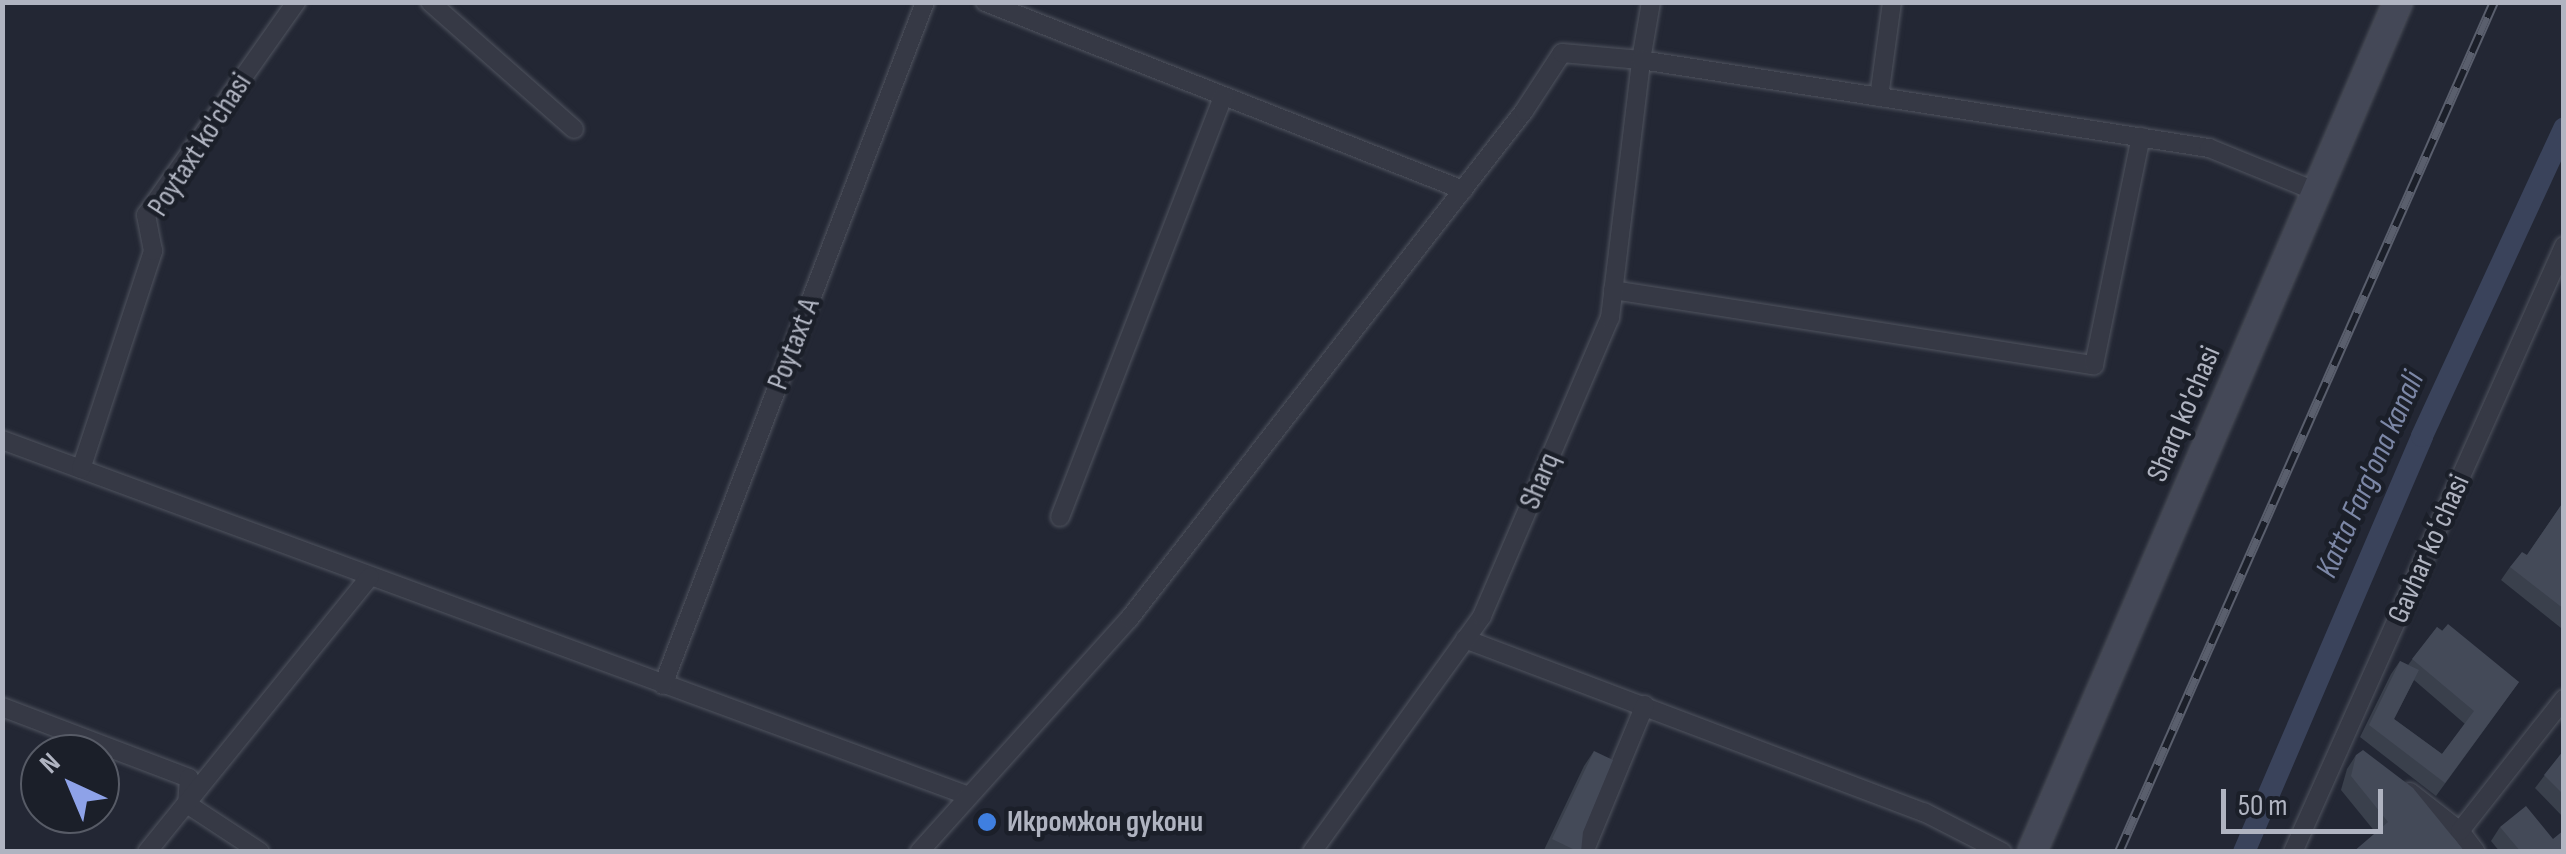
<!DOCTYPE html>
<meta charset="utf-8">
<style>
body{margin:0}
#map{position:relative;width:2566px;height:854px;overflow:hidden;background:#232734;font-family:"Sofia Sans Condensed",sans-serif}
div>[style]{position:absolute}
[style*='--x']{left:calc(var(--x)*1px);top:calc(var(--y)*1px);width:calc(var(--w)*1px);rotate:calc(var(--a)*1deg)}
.canal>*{height:22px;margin:-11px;padding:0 11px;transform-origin:11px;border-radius:11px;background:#3a435b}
.roads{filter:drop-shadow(0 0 2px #50545f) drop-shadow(0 0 2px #50545f)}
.street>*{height:18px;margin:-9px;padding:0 9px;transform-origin:9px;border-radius:9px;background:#363945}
.secondary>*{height:28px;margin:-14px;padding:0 14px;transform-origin:14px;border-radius:14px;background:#444857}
.rail>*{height:10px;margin-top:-5px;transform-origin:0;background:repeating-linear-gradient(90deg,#1b1f29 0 19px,#5a5f6d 0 38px);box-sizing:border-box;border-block:2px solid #5a5f6d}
.wall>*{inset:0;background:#3a404c}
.building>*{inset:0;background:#444a58}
.dots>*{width:28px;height:28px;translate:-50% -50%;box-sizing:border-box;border:5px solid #1b1f29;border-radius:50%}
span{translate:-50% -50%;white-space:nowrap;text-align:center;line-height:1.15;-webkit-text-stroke:9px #1b1f29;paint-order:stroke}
.street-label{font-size:30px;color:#b0b4c1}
.poi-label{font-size:30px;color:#b0b4c1;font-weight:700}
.left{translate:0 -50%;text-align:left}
.water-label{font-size:32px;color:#7c87a6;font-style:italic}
.frame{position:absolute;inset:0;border:5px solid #b0b4c1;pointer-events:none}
.north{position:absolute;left:20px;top:734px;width:100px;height:100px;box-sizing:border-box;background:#1b1f29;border:2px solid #575b66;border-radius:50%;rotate:316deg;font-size:28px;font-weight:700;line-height:40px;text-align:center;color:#b0b4c1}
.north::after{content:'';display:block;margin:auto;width:35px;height:45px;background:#8ea2e8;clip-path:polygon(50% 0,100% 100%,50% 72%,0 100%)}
.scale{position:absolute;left:2221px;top:789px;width:162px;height:45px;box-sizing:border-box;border:5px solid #b0b4c1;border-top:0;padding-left:12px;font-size:30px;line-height:35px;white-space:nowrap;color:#b0b4c1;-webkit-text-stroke:8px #1b1f29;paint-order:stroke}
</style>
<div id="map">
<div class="canal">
<i style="--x:2244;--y:852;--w:452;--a:-66.8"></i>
<i style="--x:2422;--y:436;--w:339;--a:-65.2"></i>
</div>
<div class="roads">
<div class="street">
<i style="--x:430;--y:2;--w:192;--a:41.4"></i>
<i style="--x:985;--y:2;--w:514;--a:21.47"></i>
<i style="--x:1879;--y:97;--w:96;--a:-82.2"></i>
<i style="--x:1613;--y:290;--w:487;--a:8.9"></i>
<i style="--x:2094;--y:365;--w:233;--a:-78.4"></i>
<i style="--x:2;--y:440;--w:1030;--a:20.21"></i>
<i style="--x:81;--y:469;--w:230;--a:-71.7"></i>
<i style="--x:153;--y:251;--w:37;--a:-101"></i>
<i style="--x:146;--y:215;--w:261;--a:-54.8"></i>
<i style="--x:1060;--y:517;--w:451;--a:-68.8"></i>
<i style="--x:1465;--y:639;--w:491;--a:20.7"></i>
<i style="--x:1924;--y:812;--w:88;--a:27.1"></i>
<i style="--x:663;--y:685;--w:732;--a:-69.01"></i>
<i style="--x:2;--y:707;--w:200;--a:20.8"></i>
<i style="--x:189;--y:778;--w:26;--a:94"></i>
<i style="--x:187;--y:804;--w:87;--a:33.3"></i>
<i style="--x:2410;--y:792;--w:63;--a:38"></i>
<i style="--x:2460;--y:831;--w:26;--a:53"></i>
<i style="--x:2460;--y:831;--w:168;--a:-51.8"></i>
<i style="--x:147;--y:852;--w:354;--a:-51"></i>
<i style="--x:919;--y:852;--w:314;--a:-48"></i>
<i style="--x:1129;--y:619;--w:643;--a:-52.13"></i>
<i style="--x:1524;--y:111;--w:69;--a:-56.8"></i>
<i style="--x:1562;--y:53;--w:79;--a:5.1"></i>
<i style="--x:1641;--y:60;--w:59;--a:-80.2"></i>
<i style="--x:1312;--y:852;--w:291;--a:-54.2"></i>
<i style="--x:1482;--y:616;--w:324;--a:-66.8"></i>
<i style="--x:1610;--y:318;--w:260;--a:-83.1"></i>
<i style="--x:1641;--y:60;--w:575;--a:8.81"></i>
<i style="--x:2209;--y:148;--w:114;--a:22.1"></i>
<i style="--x:1584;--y:852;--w:159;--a:-67.5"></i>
<i style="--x:2293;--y:852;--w:664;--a:-65.91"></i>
</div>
<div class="secondary">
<i style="--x:2032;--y:852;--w:925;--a:-66.7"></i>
</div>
</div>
<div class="rail">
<i style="--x:2119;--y:852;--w:929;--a:-66.19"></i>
</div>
<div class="wall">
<i style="clip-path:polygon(2564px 501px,2564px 624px,2561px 628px,2501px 580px,2510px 567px,2527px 555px)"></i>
<i style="clip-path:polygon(evenodd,2437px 627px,2519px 682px,2436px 796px,2360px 737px,2391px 674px,2400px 661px,2408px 665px,2437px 627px,2414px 680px,2465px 724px,2442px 754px,2394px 719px,2414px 680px)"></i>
<i style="clip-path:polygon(2564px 750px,2564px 818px,2535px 788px)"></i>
<i style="clip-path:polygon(1594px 751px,1579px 852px,1543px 852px,1584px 766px)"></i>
<i style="clip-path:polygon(2356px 755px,2465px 852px,2376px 833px,2341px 790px,2347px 769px)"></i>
<i style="clip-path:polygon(2500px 827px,2564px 852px,2500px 852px,2491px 841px)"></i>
</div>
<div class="building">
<i style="clip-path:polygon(2564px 501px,2562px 584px,2564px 609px,2510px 567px,2522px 552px,2527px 555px)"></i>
<i style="clip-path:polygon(2448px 624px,2519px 682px,2445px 783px,2369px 725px,2400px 661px,2419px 670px,2394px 719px,2442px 754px,2474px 711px,2412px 659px,2437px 627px,2442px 631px)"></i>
<i style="clip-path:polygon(2363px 750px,2413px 788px,2465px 852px,2353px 852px,2388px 822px,2351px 776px,2356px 755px)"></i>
<i style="clip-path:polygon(2564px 750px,2564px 795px,2544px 775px)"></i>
<i style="clip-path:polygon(1594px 751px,1613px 760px,1583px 832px,1581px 852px,1579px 852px,1552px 839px)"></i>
<i style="clip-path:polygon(2526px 806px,2553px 839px,2564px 830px,2564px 852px,2521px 852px,2500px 827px)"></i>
</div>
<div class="dots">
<i style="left:987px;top:822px;background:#3f7fe0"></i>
</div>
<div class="street-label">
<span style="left:200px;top:145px;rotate:-57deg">Poytaxt ko'chasi</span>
<span style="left:794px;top:344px;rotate:-69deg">Poytaxt A</span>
<span style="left:2184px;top:414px;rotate:-67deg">Sharq ko'chasi</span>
<span style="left:1540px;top:481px;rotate:-67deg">Sharq</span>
<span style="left:2429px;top:549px;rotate:-66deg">Gavhar koʻchasi</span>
</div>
<div class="poi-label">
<span class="left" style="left:1007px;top:822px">Икромжон дукони</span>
</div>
<div class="water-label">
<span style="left:2371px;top:475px;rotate:-66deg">Katta Farg'ona kanali</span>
</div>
<div class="frame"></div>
<div class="north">N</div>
<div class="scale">50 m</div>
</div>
